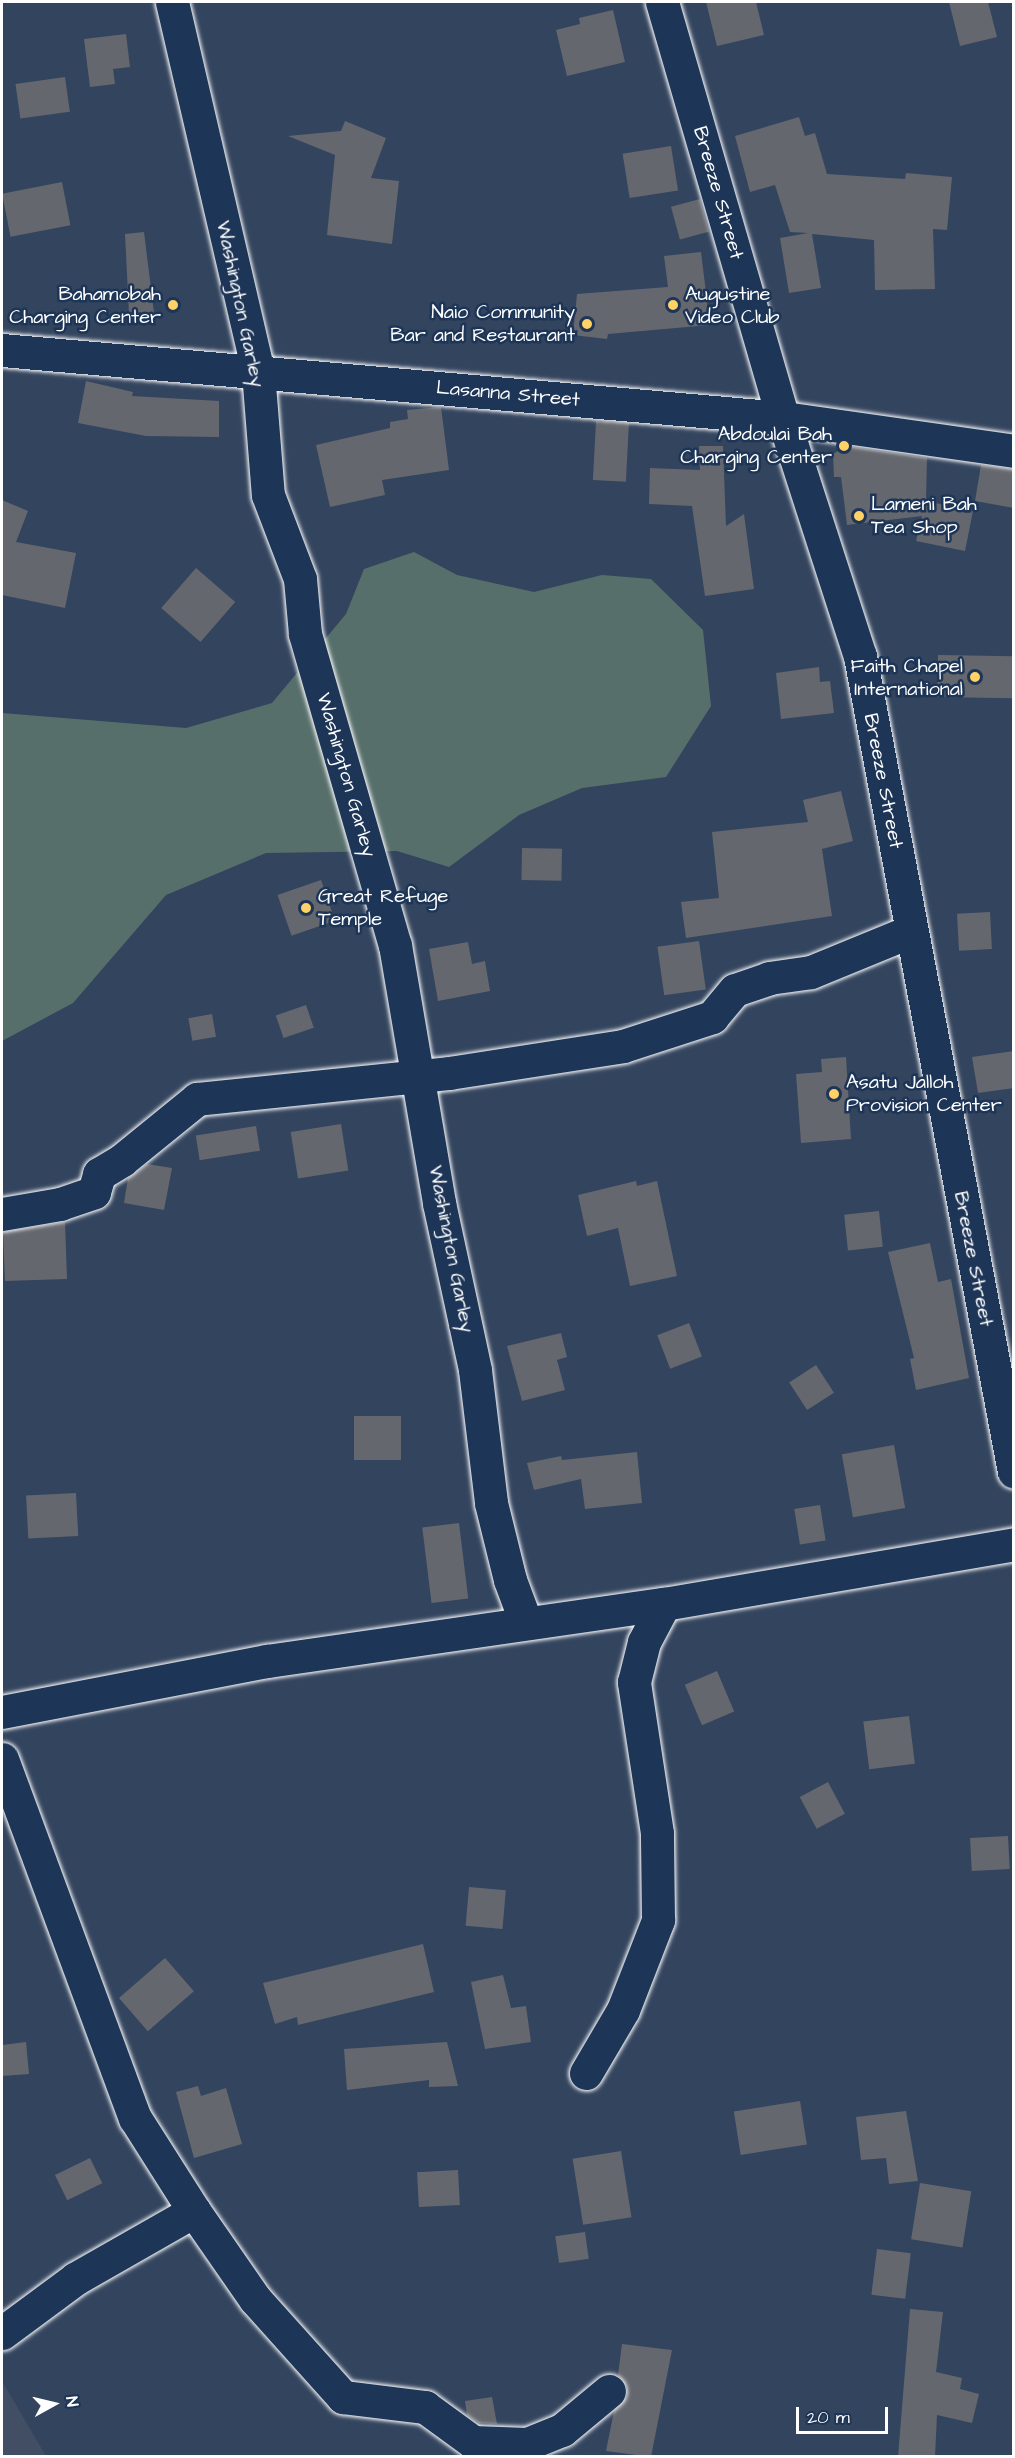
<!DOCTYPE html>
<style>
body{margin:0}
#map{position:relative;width:1015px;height:2458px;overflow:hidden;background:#33445e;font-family:"Architects Daughter",sans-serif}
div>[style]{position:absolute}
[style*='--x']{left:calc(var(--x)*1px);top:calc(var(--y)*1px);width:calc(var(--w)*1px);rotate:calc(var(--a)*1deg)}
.built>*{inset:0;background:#424e63}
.green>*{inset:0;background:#576f6b}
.building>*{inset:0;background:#65676f;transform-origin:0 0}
.roads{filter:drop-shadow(0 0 2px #fff) drop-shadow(0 0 2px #fff)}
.minor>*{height:33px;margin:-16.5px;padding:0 16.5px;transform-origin:16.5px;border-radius:16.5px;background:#1d3557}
.tertiary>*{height:33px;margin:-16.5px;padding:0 16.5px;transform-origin:16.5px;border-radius:16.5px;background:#1d3557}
.dots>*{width:16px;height:16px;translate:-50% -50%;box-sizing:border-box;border:3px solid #1d3557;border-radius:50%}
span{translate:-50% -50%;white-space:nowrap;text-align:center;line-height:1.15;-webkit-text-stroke:5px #1d3557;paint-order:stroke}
.street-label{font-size:20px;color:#fff}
.poi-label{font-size:20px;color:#fff}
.right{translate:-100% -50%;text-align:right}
.left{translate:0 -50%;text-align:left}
.frame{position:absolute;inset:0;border:3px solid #fff;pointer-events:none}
.north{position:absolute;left:24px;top:2374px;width:60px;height:60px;-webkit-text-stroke:4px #1d3557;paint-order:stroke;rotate:82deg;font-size:16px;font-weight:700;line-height:24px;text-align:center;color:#fff}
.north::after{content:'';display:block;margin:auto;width:21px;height:27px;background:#fff;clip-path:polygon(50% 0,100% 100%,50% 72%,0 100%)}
.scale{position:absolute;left:796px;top:2407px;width:92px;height:27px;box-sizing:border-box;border:3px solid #fff;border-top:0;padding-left:8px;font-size:18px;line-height:21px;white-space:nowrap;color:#fff;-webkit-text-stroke:4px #1d3557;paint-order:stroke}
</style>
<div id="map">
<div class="built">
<i style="clip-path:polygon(2px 2381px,46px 2456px,2px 2456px)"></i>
</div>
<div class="green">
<i style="clip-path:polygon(414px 552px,457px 575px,534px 592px,602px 575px,651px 579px,703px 630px,711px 706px,666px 777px,582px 788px,519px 815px,449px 867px,397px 851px,266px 853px,166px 895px,73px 1003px,2px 1041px,2px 713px,186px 728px,272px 703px,346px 614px,364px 569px)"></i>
</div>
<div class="building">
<i style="clip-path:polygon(706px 2px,756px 2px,764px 35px,717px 46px)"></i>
<i style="clip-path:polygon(949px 2px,988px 2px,997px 37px,960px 46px)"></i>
<i style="clip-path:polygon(613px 10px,625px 62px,567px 76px,556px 30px,580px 24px,579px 18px)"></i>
<i style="clip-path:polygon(126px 34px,130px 67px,113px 69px,115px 84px,90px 87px,84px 39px)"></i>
<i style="left:65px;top:77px;width:35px;height:50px;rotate:82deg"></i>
<i style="clip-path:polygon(799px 117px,805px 136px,815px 133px,827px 174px,905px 179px,906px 173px,952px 177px,947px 230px,933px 229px,935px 289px,875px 290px,874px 240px,812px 234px,821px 288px,789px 293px,780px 238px,808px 233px,790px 232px,775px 185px,750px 192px,735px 136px)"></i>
<i style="clip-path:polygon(345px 121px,386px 138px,371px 178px,399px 181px,392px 244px,327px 235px,335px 155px,288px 136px,341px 131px)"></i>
<i style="left:671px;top:146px;width:45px;height:49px;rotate:81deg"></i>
<i style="left:62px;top:182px;width:44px;height:61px;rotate:79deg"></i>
<i style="left:700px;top:199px;width:34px;height:30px;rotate:75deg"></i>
<i style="clip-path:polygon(144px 232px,154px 313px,129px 314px,125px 234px)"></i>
<i style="clip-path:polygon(701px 252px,710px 325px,608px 334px,607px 339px,573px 335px,577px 294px,668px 287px,664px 256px)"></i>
<i style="clip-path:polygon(86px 381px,133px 392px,132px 396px,219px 401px,219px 437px,146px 436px,78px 423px)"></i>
<i style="clip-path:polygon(441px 407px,449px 470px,382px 480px,385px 495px,330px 507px,316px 445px,390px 428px,390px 422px,408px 419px,407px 410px)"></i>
<i style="left:596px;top:421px;width:33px;height:59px;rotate:3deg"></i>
<i style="clip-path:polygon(699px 446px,723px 446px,726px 526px,744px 514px,754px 589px,705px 596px,692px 506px,649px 504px,650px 468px,700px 470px)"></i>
<i style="clip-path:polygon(846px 446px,927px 458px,926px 501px,973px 511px,965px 551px,916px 541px,922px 516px,847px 525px,841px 477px,834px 477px,833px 454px)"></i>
<i style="clip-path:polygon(981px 465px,1014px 469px,1014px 508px,975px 501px)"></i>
<i style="clip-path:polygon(2px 500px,28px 511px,16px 542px,76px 553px,65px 608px,2px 595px)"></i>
<i style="left:196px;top:568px;width:52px;height:53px;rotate:41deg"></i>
<i style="left:938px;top:655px;width:76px;height:42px;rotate:1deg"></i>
<i style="clip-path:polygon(819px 667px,820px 682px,830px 681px,834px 713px,781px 719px,776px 673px)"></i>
<i style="clip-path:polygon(841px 791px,853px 841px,822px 849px,832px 916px,686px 938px,681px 902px,719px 898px,712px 832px,808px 822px,803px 800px)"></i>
<i style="left:522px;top:848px;width:40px;height:32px;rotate:1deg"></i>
<i style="left:321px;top:880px;width:43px;height:46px;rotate:71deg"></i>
<i style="left:990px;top:912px;width:37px;height:33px;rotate:87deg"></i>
<i style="left:699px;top:941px;width:49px;height:42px;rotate:82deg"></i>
<i style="clip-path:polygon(468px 942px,472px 964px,485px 961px,490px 991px,438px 1001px,429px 949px)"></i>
<i style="left:306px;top:1005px;width:24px;height:32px;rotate:71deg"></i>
<i style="left:212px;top:1014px;width:23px;height:24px;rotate:80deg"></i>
<i style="clip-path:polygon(1014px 1051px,1014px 1088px,978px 1093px,972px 1057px)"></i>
<i style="clip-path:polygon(846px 1057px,851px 1139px,801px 1143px,796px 1074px,822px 1072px,821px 1059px)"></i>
<i style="left:341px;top:1124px;width:47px;height:51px;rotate:81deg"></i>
<i style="left:256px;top:1126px;width:25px;height:61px;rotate:81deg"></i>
<i style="clip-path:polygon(147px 1164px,172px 1168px,164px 1210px,124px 1203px,128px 1178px)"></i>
<i style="clip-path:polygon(636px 1181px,637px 1186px,657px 1181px,677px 1276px,630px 1286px,618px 1228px,587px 1236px,578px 1195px)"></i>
<i style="left:879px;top:1211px;width:36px;height:35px;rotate:84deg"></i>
<i style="clip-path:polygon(65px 1222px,67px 1279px,5px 1281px,3px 1232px)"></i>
<i style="clip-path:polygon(930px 1243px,938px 1282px,951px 1279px,969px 1378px,916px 1390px,910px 1359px,914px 1358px,888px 1252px)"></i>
<i style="left:689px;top:1323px;width:36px;height:34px;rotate:69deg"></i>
<i style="clip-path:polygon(561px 1333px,567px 1357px,557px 1360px,565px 1390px,522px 1401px,507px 1346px)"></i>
<i style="left:816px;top:1365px;width:33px;height:32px;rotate:57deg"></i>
<i style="left:354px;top:1416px;width:47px;height:44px"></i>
<i style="left:894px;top:1445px;width:64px;height:53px;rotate:80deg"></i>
<i style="clip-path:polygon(637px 1452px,642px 1503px,585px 1509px,581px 1479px,534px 1490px,527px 1463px,561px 1456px,562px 1460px)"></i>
<i style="left:76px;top:1493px;width:43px;height:50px;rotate:87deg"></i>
<i style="left:820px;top:1505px;width:36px;height:26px;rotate:81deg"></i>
<i style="left:459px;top:1523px;width:76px;height:37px;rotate:83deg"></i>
<i style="left:717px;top:1671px;width:44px;height:35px;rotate:67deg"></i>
<i style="left:909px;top:1716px;width:48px;height:46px;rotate:83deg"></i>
<i style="left:828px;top:1782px;width:36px;height:32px;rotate:62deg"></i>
<i style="left:1008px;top:1836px;width:33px;height:38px;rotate:87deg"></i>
<i style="left:469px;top:1887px;width:37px;height:39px;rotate:5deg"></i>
<i style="clip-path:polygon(423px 1944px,434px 1992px,298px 2025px,297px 2017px,275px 2024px,263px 1983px)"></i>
<i style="left:165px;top:1958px;width:44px;height:61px;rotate:49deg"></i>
<i style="clip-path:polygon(503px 1975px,511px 2008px,526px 2006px,531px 2042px,485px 2049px,471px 1982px)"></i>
<i style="clip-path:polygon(26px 2042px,29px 2074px,2px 2076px,2px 2045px)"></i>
<i style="clip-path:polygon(447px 2042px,458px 2086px,429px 2087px,429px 2080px,347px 2090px,344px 2049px)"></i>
<i style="clip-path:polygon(198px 2086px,201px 2096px,226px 2088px,242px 2144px,194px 2158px,176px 2092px)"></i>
<i style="left:800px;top:2101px;width:44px;height:67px;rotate:81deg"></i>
<i style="clip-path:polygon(906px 2111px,918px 2181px,889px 2184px,886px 2158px,861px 2160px,856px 2117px)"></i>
<i style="left:621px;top:2151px;width:67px;height:49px;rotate:81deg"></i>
<i style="left:90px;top:2158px;width:28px;height:39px;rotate:64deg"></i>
<i style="left:458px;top:2170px;width:35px;height:41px;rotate:87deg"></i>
<i style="left:920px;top:2183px;width:52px;height:57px;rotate:9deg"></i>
<i style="left:585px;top:2232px;width:27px;height:30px;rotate:82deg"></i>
<i style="left:877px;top:2249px;width:34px;height:46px;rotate:7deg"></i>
<i style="clip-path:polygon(910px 2309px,943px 2312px,936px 2372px,962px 2378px,960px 2389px,979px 2394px,972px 2423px,937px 2415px,935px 2457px,898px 2457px)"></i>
<i style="clip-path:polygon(622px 2344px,672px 2350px,651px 2457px,606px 2451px,614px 2411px,627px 2397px,627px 2387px,618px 2375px)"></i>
<i style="clip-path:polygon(492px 2397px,497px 2424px,479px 2423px,467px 2415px,465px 2401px)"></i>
</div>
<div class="roads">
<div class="minor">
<i style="--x:172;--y:2;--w:380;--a:76.9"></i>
<i style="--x:258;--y:372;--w:123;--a:85.4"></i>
<i style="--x:268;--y:495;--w:90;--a:69.1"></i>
<i style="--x:300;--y:579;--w:55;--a:84.8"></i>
<i style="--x:305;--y:634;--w:324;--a:73.9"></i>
<i style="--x:395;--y:945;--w:262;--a:80.3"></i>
<i style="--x:439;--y:1203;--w:171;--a:77.8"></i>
<i style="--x:475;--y:1370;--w:134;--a:83.1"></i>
<i style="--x:491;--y:1503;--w:79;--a:76.1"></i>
<i style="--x:510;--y:1580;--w:46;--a:69.6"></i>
<i style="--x:662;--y:2;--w:433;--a:73.8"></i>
<i style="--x:783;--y:418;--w:250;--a:72.1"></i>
<i style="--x:860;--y:656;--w:830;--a:79.31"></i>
<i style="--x:2;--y:1214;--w:59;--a:-9.8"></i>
<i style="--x:60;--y:1204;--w:36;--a:-19"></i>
<i style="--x:94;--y:1192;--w:19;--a:-74"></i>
<i style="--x:99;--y:1174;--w:27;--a:-31"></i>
<i style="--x:122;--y:1160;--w:97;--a:-39.1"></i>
<i style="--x:197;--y:1099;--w:253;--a:-5.9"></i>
<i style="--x:449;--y:1073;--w:176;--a:-8.8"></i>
<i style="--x:623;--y:1046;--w:94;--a:-18"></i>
<i style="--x:712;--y:1017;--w:35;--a:-50"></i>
<i style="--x:735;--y:990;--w:36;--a:-19"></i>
<i style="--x:769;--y:978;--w:42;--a:-8.1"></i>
<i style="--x:811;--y:972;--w:108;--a:-22.3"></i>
<i style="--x:2;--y:1712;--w:270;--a:-10.9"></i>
<i style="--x:267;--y:1661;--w:401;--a:-8.2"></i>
<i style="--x:664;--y:1604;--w:355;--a:-9.7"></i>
<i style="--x:2;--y:1759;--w:383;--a:69.7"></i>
<i style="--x:135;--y:2118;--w:110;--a:57.6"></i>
<i style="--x:194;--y:2211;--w:137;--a:150.3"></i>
<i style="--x:75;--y:2279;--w:91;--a:143.5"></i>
<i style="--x:586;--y:2073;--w:73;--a:-59.6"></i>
<i style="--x:623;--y:2010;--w:97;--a:-68.7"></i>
<i style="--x:658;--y:1920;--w:87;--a:-90.7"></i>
<i style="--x:657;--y:1833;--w:153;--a:-98.7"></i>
<i style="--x:634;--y:1682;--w:41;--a:-76"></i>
<i style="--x:644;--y:1642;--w:43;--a:-62.2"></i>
<i style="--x:194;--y:2211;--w:107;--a:55.3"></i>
<i style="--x:255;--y:2299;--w:132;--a:48.1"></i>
<i style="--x:343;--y:2397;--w:83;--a:7"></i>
<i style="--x:425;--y:2407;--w:59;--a:36.1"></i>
<i style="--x:473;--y:2442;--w:54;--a:2.1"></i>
<i style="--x:527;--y:2444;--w:38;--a:-22"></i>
<i style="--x:562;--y:2430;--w:61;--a:-39.7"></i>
</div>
<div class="tertiary">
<i style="--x:2;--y:350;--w:784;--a:4.98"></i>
<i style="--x:783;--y:418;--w:233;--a:8.1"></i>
</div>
</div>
<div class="dots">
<i style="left:173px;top:305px;background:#ffd166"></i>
<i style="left:673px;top:305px;background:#ffd166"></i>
<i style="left:587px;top:324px;background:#ffd166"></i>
<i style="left:844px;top:446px;background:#ffd166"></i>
<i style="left:859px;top:516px;background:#ffd166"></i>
<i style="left:975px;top:677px;background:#ffd166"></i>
<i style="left:306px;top:908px;background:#ffd166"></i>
<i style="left:834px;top:1094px;background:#ffd166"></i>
</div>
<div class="street-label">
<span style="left:718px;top:193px;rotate:74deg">Breeze Street</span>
<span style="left:240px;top:304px;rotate:78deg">Washington Garley</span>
<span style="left:508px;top:394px;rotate:5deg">Lasanna Street</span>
<span style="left:346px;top:775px;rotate:74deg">Washington Garley</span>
<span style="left:883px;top:781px;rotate:79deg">Breeze Street</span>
<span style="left:451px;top:1249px;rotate:79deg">Washington Garley</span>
<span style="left:973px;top:1259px;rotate:79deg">Breeze Street</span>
</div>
<div class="poi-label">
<span class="right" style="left:161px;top:306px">Bahamobah<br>Charging Center</span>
<span class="left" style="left:685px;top:306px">Augustine<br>Video Club</span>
<span class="right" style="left:575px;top:324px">Naio Community<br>Bar and Restaurant</span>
<span class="right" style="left:832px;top:446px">Abdoulai Bah<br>Charging Center</span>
<span class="left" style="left:871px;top:516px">Lameni Bah<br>Tea Shop</span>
<span class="right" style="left:963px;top:678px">Faith Chapel<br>International</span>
<span class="left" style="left:318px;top:908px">Great Refuge<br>Temple</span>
<span class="left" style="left:846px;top:1094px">Asatu Jalloh<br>Provision Center</span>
</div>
<div class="frame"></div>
<div class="north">N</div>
<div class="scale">20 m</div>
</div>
